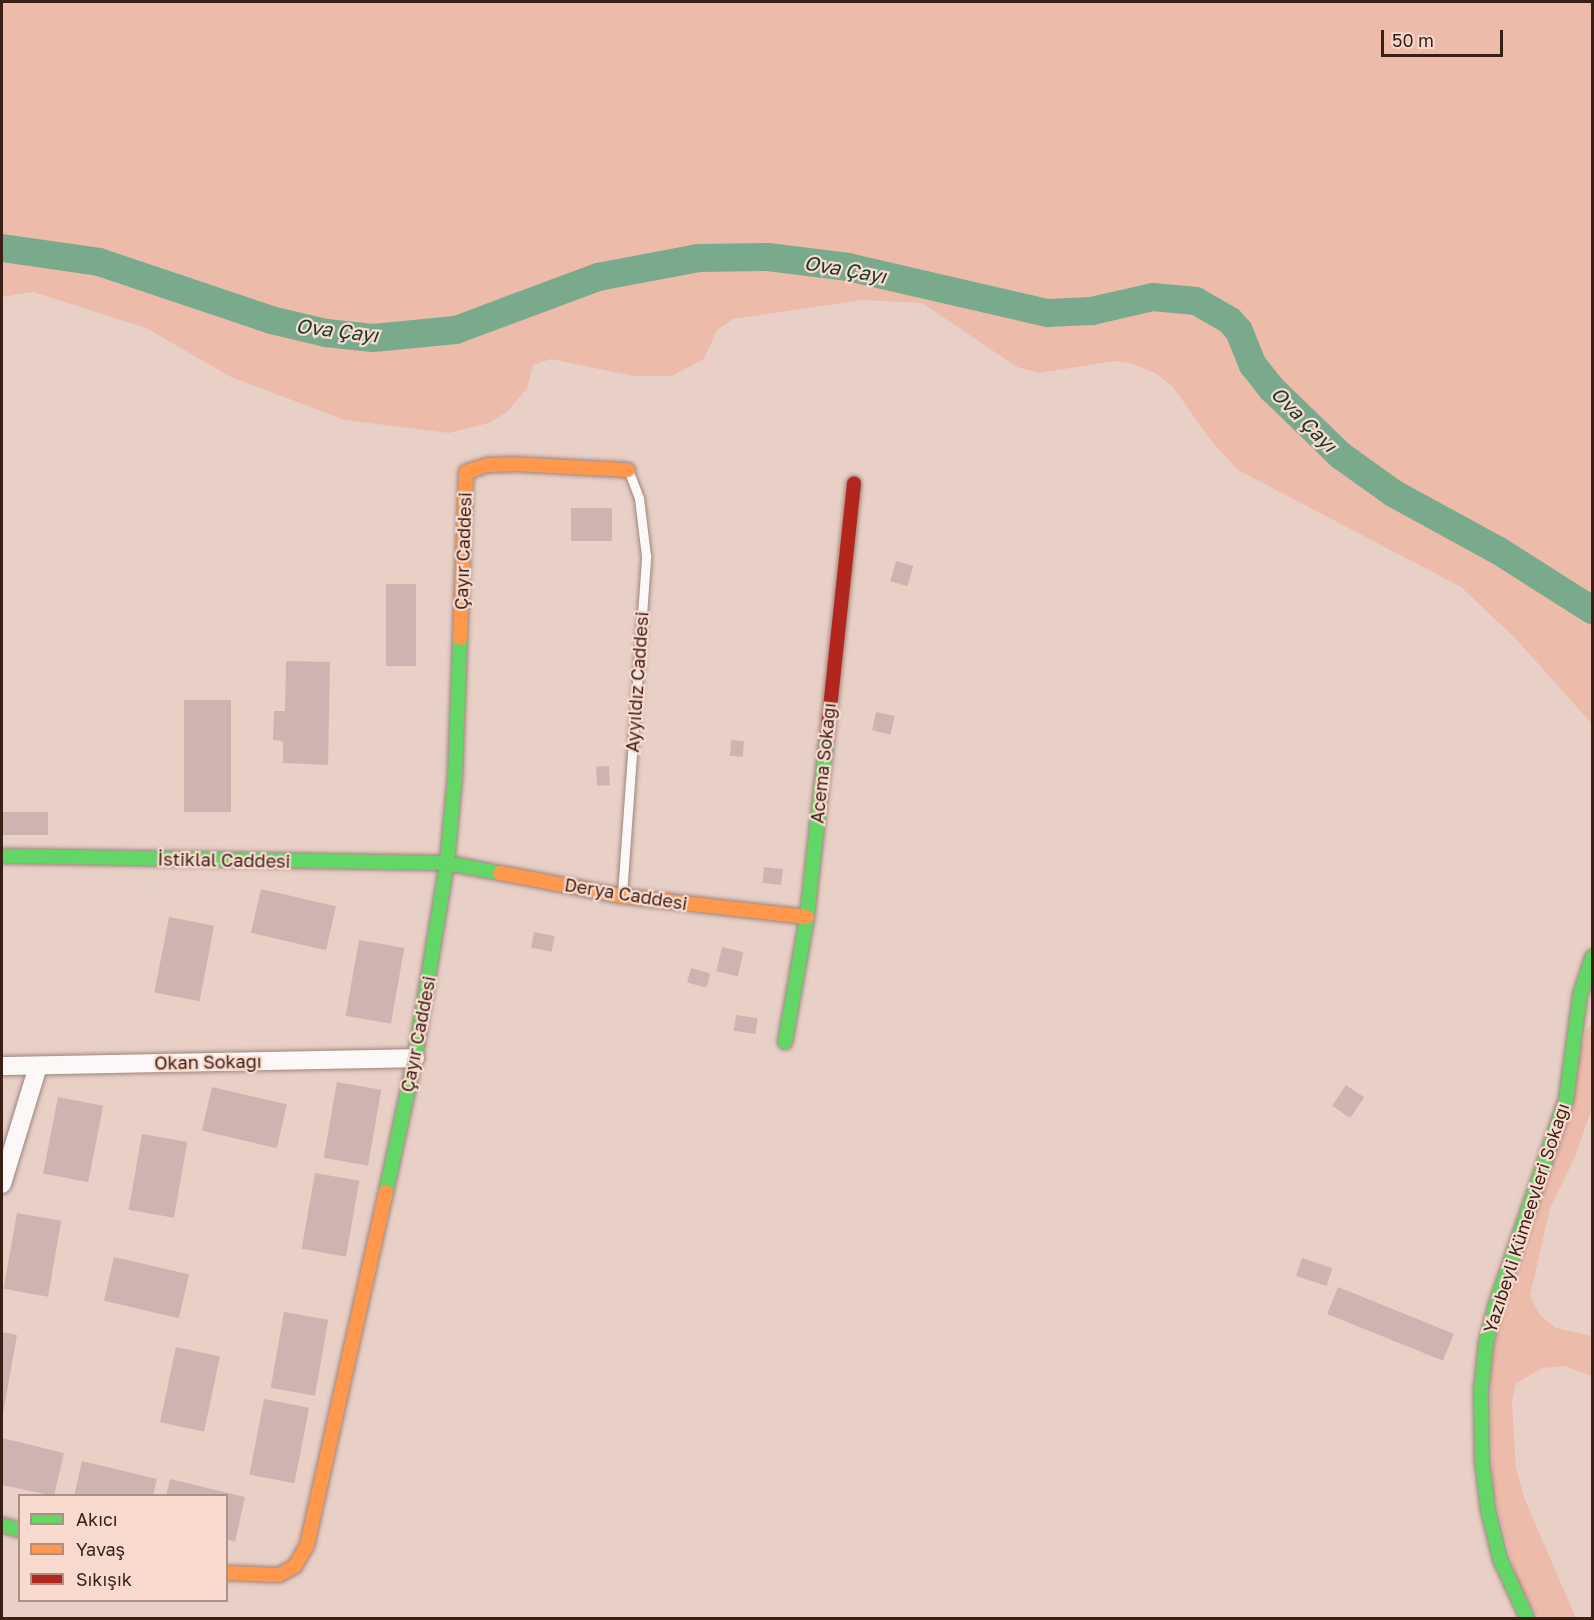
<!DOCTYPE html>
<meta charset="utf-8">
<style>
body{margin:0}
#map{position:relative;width:1594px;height:1620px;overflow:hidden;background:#e9d0c7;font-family:"Golos Text",sans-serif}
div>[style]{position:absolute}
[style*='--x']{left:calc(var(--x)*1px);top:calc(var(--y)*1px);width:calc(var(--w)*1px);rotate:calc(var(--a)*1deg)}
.green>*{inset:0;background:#edbba9}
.water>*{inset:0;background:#7aaa8c}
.river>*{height:28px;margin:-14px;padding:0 14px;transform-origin:14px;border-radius:14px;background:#7aaa8c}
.building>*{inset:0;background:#ceb4b0;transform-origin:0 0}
.roads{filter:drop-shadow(0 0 2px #9d857d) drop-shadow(0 0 2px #9d857d)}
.lane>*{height:9px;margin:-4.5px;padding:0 4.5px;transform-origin:4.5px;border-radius:4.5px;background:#fcf8f7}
.street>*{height:18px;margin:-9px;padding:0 9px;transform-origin:9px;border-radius:9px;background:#fcf8f7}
.fast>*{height:14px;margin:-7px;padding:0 7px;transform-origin:7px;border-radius:7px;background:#63d668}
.slow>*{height:14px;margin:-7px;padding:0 7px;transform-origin:7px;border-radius:7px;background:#ff974d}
.jam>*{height:14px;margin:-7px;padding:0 7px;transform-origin:7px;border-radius:7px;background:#b3261e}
span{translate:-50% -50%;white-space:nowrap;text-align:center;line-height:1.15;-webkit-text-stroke:4.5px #f9dacf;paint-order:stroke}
.street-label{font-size:18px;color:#3b1f15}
.water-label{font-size:20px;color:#193b2a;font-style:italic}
.frame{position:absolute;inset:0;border:3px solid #3b1f15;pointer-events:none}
.legend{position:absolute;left:18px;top:1494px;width:210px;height:108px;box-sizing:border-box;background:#f9dacf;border:2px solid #ad8f85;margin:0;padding:8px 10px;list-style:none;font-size:18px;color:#3b1f15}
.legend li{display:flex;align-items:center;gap:12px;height:30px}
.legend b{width:30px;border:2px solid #ad8f85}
.scale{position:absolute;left:1381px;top:30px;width:122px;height:27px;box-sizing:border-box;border:3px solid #3b1f15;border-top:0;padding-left:8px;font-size:18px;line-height:21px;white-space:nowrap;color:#3b1f15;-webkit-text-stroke:4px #f9dacf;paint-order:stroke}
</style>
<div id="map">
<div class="green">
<i style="clip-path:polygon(2px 2px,1592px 2px,1592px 599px,1587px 598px,1571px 607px,1570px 611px,1592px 625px,1592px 724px,1515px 638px,1461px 587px,1238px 470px,1212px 442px,1173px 387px,1155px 373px,1134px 364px,1114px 361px,1039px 373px,1017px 367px,922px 303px,862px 300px,733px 319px,717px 330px,704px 359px,672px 376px,633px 376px,551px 359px,533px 365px,527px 388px,507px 412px,489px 423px,449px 433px,345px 420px,231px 377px,146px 328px,33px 292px,2px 297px)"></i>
<i style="clip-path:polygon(1592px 1025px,1592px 1108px,1575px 1157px,1550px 1208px,1530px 1296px,1540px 1315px,1556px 1328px,1592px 1336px,1592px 1376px,1565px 1366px,1543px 1368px,1516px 1383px,1512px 1403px,1516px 1468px,1525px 1500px,1576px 1618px,1539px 1618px,1518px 1585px,1493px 1489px,1490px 1360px,1587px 1028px)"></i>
</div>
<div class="water">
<i style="clip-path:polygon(1587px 597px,1592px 599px,1592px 625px,1570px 612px,1570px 607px)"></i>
</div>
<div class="river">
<i style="--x:2;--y:248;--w:98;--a:8.2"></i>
<i style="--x:99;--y:262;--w:182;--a:18.6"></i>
<i style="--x:271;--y:320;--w:57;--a:13.3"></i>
<i style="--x:326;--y:333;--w:47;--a:6.1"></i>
<i style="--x:373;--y:338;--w:83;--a:-5.5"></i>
<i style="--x:456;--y:330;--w:152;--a:-20.5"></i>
<i style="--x:598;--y:277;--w:103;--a:-10.7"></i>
<i style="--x:699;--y:258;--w:69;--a:-0.8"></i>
<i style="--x:768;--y:257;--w:81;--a:7.1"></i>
<i style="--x:848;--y:267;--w:205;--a:13"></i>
<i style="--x:1048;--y:313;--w:44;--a:-2.6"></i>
<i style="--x:1092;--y:311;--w:63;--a:-12.9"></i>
<i style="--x:1153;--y:297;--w:43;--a:5.3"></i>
<i style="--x:1196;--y:301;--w:39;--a:30"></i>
<i style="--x:1230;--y:321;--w:13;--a:48"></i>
<i style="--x:1239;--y:331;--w:37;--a:68"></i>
<i style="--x:1253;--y:365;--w:31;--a:52"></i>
<i style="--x:1272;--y:389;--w:95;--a:44.1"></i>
<i style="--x:1340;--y:455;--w:65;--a:35.6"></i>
<i style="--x:1393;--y:493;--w:121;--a:28.7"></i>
<i style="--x:1499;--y:551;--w:110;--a:32.4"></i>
</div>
<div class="building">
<i style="left:571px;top:508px;width:41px;height:33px"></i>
<i style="left:896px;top:561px;width:18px;height:21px;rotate:16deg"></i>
<i style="left:386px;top:584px;width:30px;height:82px"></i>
<i style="clip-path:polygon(286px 661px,330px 662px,328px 765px,283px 763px,283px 741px,273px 740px,274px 711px,285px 711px)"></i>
<i style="left:184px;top:700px;width:47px;height:112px"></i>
<i style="left:876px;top:712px;width:19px;height:19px;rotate:12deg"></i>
<i style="left:731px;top:740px;width:13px;height:16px;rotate:4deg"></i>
<i style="left:609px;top:766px;width:19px;height:13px;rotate:87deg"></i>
<i style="left:48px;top:812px;width:23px;height:46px;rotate:90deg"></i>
<i style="left:764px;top:867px;width:19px;height:16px;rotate:6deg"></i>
<i style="left:261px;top:889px;width:77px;height:45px;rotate:13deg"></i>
<i style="left:169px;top:917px;width:46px;height:77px;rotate:11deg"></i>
<i style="left:534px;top:932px;width:21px;height:16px;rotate:11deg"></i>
<i style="left:359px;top:940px;width:46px;height:77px;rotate:10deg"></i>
<i style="left:722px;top:947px;width:22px;height:25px;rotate:13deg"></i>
<i style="left:691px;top:968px;width:20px;height:15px;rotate:15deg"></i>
<i style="left:736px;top:1015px;width:22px;height:16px;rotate:8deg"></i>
<i style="left:337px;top:1082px;width:45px;height:77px;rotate:10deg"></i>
<i style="left:1346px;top:1085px;width:22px;height:25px;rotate:34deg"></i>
<i style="left:212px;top:1087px;width:77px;height:45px;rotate:13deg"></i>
<i style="left:58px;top:1097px;width:46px;height:78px;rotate:11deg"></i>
<i style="left:142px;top:1134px;width:46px;height:77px;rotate:10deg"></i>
<i style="left:315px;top:1173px;width:45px;height:77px;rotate:10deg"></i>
<i style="left:17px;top:1213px;width:45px;height:77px;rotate:10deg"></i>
<i style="left:114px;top:1257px;width:77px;height:45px;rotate:13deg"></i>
<i style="left:1302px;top:1258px;width:32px;height:19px;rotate:18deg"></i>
<i style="left:1338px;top:1287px;width:125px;height:29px;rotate:22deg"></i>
<i style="left:284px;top:1312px;width:45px;height:77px;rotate:10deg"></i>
<i style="clip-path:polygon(2px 1332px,17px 1335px,3px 1414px,2px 1414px)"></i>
<i style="left:176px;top:1347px;width:45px;height:77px;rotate:12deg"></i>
<i style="left:264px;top:1399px;width:46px;height:77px;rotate:11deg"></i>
<i style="clip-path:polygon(2px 1438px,64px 1453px,54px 1496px,2px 1485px)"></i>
<i style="clip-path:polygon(82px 1461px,157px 1479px,153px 1496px,74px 1496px)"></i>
<i style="clip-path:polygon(170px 1479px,245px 1497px,235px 1542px,226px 1539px,226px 1496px,166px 1496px)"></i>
</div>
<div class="roads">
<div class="lane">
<i style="--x:622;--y:894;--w:339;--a:-85.9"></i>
<i style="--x:646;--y:556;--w:58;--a:-96.9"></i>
<i style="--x:639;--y:498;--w:30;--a:-111"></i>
</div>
<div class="street">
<i style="--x:2;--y:1066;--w:413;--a:-1.1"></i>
<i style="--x:2;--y:1184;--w:123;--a:-73"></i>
</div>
<div class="fast">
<i style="--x:2;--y:856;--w:445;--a:0.9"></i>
<i style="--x:447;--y:863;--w:54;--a:10.7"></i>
<i style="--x:785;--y:1042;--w:127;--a:-80"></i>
<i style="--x:807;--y:917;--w:182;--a:-83.7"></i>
<i style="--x:386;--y:1192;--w:137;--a:-77.8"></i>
<i style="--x:415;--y:1058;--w:198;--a:-80.7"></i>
<i style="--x:447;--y:863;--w:86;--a:-84.7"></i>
<i style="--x:455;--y:777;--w:139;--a:-87.9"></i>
<i style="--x:2;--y:1525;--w:19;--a:16"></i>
<i style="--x:1527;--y:1618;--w:65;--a:-114.6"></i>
<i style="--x:1500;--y:1559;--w:50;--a:-103.8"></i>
<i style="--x:1488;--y:1510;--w:49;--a:-97"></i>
<i style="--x:1482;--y:1461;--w:71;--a:-90.8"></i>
<i style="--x:1481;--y:1390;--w:47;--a:-83.9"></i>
<i style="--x:1486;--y:1343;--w:40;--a:-75.6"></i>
<i style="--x:1496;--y:1304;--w:216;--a:-71.1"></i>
<i style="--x:1566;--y:1100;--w:106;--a:-82.4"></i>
<i style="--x:1580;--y:995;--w:40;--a:-72"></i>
</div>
<div class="slow">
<i style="--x:460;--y:638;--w:166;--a:-87.9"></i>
<i style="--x:466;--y:472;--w:23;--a:-18"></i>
<i style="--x:488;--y:465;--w:24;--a:-2"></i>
<i style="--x:512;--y:464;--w:116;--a:3"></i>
<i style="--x:500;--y:873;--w:124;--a:10.7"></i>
<i style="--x:622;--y:896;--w:186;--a:6.5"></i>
<i style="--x:226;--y:1573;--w:53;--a:2.2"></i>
<i style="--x:279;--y:1575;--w:18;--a:-29"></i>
<i style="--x:295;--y:1566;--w:24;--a:-60"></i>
<i style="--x:307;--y:1545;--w:362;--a:-77.4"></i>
</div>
<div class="jam">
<i style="--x:827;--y:736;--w:254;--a:-83.9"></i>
</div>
</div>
<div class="street-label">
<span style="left:463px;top:551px;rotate:-88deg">Çayır Caddesi</span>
<span style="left:637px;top:682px;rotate:-86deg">Ayyıldız Caddesi</span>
<span style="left:823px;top:763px;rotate:-84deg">Acema Sokağı</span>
<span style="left:224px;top:860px;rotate:1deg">İstiklal Caddesi</span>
<span style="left:626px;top:894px;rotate:9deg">Derya Caddesi</span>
<span style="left:418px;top:1034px;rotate:-79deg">Çayır Caddesi</span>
<span style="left:208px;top:1062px;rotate:-1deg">Okan Sokağı</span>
<span style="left:1526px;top:1218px;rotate:-72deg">Yazıbeyli Kümeevleri Sokağı</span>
</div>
<div class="water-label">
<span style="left:845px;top:269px;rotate:10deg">Ova Çayı</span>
<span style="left:337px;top:330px;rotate:7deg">Ova Çayı</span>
<span style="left:1304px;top:419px;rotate:45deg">Ova Çayı</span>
</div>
<div class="frame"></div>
<ul class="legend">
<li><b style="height:8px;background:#63d668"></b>Akıcı</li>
<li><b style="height:8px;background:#ff974d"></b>Yavaş</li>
<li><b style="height:8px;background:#b3261e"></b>Sıkışık</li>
</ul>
<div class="scale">50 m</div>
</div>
